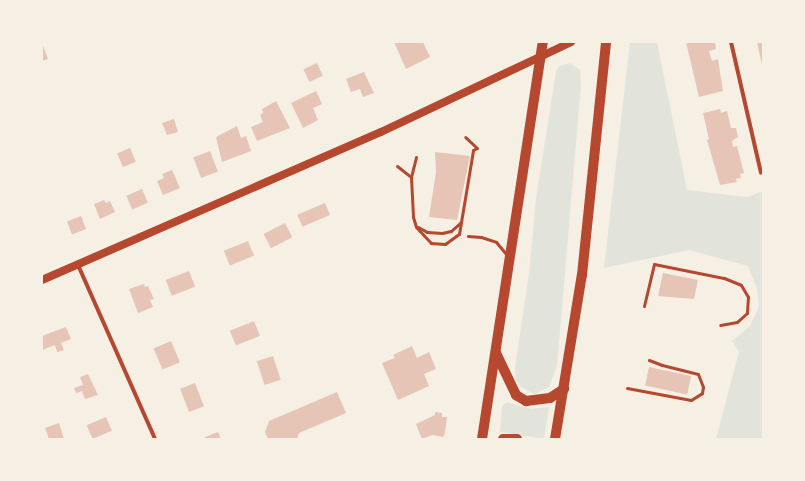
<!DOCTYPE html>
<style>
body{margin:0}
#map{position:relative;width:805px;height:481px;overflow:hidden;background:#f6efe4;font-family:Karla,sans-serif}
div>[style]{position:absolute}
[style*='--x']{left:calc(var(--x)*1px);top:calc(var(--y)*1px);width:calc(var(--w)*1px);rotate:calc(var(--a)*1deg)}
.green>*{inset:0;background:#e2e4dc}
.building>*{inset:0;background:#e6c5b7;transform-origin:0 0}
.service>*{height:3px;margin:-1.5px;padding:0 1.5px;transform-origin:1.5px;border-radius:1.5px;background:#b5482f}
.minor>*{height:4px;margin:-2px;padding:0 2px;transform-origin:2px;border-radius:2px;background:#b5482f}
.secondary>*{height:8px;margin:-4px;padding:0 4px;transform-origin:4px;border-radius:4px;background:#b5482f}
.trunk>*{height:10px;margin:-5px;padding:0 5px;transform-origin:5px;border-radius:5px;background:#b5482f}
span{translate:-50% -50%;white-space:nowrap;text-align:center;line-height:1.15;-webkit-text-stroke:4px #f6efe4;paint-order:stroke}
.frame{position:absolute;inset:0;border:43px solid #f6efe4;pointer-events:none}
</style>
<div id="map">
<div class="green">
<i style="clip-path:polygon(630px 42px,657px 42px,687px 190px,747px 197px,763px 191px,763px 439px,716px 439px,739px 352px,732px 341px,750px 326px,759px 306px,757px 289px,748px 266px,689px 250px,604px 268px)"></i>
<i style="clip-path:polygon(570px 63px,580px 70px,581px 85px,557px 366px,549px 387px,534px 394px,521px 387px,516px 381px,515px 367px,529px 274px,536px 198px,556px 72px,559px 66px)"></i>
<i style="clip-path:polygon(506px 402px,531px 409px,549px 407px,544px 439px,500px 432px,502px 407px)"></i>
</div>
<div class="building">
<i style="clip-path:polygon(394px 42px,423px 42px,430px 57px,406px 69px)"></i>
<i style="clip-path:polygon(686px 42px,715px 42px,716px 49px,709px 51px,712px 61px,718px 59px,723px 91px,699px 97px)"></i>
<i style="clip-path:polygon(757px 42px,763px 42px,763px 65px,762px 65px)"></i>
<i style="clip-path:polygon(42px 43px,48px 59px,42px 61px)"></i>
<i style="left:317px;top:63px;width:14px;height:15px;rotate:65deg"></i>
<i style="clip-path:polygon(364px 72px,374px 93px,363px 97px,360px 89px,351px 92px,346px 79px)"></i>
<i style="clip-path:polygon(316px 91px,322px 104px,313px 108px,318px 120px,303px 128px,291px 103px)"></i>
<i style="clip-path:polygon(276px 101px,290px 128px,257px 141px,251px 127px,263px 122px,260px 115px,263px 113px,262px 109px)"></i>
<i style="clip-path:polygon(720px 109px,721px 113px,727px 111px,731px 128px,736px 128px,738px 137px,732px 141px,733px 147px,737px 146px,744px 173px,740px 174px,741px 178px,736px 179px,737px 182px,720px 185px,707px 140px,709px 139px,703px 113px)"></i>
<i style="clip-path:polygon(174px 119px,178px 132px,167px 135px,162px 123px)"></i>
<i style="clip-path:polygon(237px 126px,241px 138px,246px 136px,251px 151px,222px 162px,216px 137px)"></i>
<i style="left:130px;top:148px;width:15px;height:14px;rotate:67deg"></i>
<i style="left:210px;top:151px;width:22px;height:18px;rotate:69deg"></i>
<i style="clip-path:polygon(435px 152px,470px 156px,457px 220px,429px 217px,436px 172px)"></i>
<i style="clip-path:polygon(172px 170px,180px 188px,163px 195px,157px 181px,164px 178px,162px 174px)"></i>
<i style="left:142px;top:189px;width:15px;height:17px;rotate:67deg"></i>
<i style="clip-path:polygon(104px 200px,106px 203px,110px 201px,115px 212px,100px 219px,94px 204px)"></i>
<i style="left:325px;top:203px;width:13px;height:30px;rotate:67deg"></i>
<i style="left:81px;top:216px;width:14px;height:15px;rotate:69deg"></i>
<i style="left:285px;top:223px;width:16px;height:24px;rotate:63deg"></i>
<i style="left:248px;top:241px;width:16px;height:26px;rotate:68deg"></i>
<i style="left:189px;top:271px;width:17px;height:25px;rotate:69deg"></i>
<i style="clip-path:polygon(663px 273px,698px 280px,694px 299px,658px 296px)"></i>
<i style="clip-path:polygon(144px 284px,145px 287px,148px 286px,154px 299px,150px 300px,153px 307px,138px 313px,129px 289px)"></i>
<i style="left:254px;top:321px;width:16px;height:26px;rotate:68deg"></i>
<i style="clip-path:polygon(66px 327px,71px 339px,61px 343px,64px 350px,57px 352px,55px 345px,42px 350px,42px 336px)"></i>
<i style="left:171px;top:341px;width:23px;height:19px;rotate:67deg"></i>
<i style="clip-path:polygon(412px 346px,417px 358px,429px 352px,436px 369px,424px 374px,429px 386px,398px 400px,382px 363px,395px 358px,393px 355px)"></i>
<i style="left:273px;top:356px;width:25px;height:17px;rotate:72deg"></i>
<i style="left:649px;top:367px;width:43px;height:19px;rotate:12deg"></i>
<i style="clip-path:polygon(88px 374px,98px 395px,85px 399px,82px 391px,76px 393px,74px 388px,83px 385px,80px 377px)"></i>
<i style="left:195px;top:383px;width:25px;height:16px;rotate:69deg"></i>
<i style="clip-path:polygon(337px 392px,346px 413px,299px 433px,297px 439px,268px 439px,265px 432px,269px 421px)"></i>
<i style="clip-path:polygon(435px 412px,442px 413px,442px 417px,447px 417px,445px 433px,443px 437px,432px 435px,422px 439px,416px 424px,435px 415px)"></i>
<i style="left:106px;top:417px;width:15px;height:21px;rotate:67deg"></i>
<i style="clip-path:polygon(59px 423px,64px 439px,49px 439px,45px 428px)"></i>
<i style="clip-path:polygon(218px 432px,221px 439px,205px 439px,205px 437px)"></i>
</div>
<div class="service">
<i style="--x:416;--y:157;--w:21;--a:104"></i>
<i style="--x:411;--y:177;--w:40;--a:87.1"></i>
<i style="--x:413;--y:217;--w:10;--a:73"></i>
<i style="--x:416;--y:227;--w:22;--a:47"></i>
<i style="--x:431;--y:243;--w:14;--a:4"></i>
<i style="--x:445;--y:244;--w:17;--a:-36"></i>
<i style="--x:459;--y:234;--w:85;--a:-80.5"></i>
<i style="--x:473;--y:150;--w:4;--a:-27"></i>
<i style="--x:477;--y:148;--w:16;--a:-137"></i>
<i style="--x:397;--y:166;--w:18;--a:38"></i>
<i style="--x:418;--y:227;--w:10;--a:29"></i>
<i style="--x:427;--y:232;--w:15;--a:4"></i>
<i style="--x:442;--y:233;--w:9;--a:-13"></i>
<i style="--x:451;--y:231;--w:13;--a:-42"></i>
<i style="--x:468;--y:236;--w:13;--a:4"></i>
<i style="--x:481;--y:237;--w:16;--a:18"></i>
<i style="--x:496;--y:242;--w:17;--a:50"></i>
<i style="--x:644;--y:306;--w:43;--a:-76.6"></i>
<i style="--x:654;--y:264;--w:71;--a:11.3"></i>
<i style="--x:724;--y:278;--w:18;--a:22"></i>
<i style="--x:741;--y:285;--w:14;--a:60"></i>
<i style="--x:748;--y:297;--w:16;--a:94"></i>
<i style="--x:747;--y:313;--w:13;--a:138"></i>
<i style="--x:737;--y:322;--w:17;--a:170"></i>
<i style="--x:627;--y:388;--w:65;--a:10.6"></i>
<i style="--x:691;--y:400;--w:13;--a:-32"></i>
<i style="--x:702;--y:393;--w:6;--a:-81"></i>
<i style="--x:703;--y:387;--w:14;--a:-111"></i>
<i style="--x:698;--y:374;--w:37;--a:-166"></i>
<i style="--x:662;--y:365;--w:14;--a:-159"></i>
</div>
<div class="minor">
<i style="--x:731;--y:42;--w:134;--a:77.1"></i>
<i style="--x:78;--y:265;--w:190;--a:66.1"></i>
</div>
<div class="secondary">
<i style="--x:42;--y:280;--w:370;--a:-23.6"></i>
<i style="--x:381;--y:132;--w:210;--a:-25.3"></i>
</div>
<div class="trunk">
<i style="--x:496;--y:353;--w:47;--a:64.5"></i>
<i style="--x:516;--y:395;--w:12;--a:31"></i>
<i style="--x:526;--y:401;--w:24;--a:-7"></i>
<i style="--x:550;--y:398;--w:17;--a:-33"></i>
<i style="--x:482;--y:439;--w:402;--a:-81.3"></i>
<i style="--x:503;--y:439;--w:14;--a:0"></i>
<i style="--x:555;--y:439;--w:166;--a:-80.7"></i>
<i style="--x:582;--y:275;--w:234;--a:-84.1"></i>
</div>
<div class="frame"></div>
</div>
